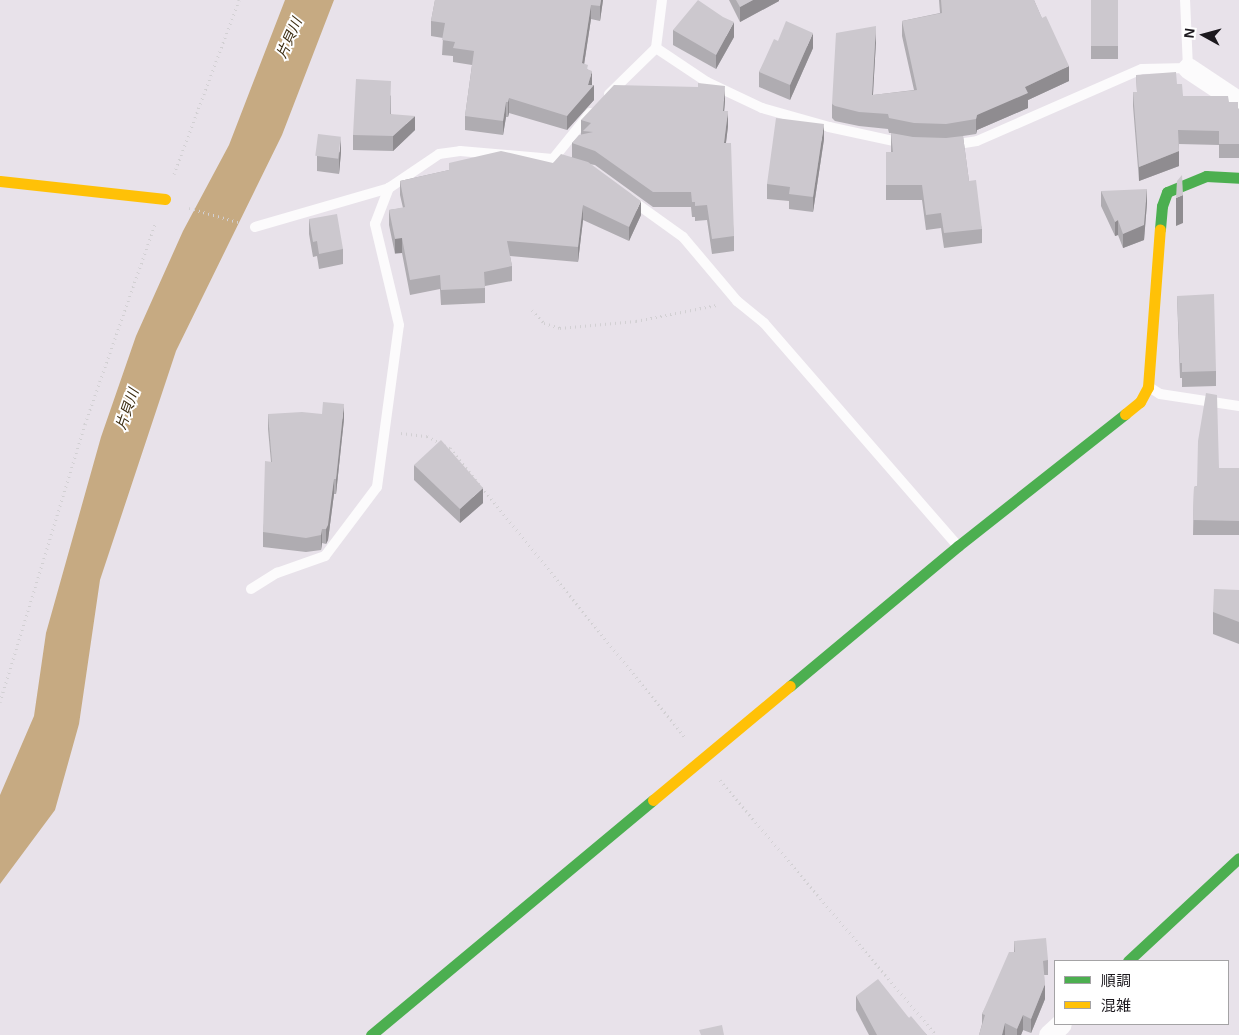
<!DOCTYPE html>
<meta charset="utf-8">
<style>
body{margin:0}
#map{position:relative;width:1239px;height:1035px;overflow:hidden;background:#e8e2ea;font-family:Arial,"Noto Sans JP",sans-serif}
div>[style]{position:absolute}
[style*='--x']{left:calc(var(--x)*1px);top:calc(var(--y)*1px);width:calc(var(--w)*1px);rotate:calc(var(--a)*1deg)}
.water>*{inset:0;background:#c6aa82}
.path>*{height:3px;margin-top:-1.5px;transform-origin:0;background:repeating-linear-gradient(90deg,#d2d0d3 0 1px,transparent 0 5px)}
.lane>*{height:10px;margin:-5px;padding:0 5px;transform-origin:5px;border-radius:5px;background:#fcfbfc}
.street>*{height:21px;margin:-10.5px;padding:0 10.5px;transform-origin:10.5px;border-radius:10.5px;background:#fcfbfc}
.fast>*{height:11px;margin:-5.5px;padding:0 5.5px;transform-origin:5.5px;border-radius:5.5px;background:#4caf50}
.slow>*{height:11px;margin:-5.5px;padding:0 5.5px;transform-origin:5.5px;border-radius:5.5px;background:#ffc107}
.wall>*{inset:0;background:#afacb1;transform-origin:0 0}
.shaded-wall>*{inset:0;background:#8f8c90;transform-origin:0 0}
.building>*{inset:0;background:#ccc8ce;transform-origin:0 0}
span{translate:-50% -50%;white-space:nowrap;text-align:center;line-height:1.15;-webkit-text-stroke:4px #fff;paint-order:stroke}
.water-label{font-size:14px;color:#3b2b0f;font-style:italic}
.legend{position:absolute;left:1054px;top:960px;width:175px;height:65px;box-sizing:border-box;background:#fff;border:1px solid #a4a3a5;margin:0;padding:6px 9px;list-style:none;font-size:15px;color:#1c191e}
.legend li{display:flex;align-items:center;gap:10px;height:25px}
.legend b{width:25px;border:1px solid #a4a3a5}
.north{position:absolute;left:1179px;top:10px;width:50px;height:50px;-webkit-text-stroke:4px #fff;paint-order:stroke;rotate:277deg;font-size:14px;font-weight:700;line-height:20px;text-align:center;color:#1c191e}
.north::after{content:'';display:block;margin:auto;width:18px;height:22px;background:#1c191e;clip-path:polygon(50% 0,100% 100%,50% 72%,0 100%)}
</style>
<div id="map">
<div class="water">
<i style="clip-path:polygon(285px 0,334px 0,282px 135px,176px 351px,100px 580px,79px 724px,55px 810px,0 884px,0 795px,34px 716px,46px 633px,101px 437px,136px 336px,183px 231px,229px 145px)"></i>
</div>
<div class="path">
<i style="--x:174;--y:174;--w:186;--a:-69.5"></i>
<i style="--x:189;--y:208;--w:51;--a:15.9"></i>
<i style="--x:532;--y:310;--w:18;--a:47"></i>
<i style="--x:544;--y:323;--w:17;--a:17"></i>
<i style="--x:560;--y:328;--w:76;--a:-5.3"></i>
<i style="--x:636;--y:321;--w:82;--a:-11.3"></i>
<i style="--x:401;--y:433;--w:26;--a:7"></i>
<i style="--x:427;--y:436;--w:26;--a:28"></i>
<i style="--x:450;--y:448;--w:374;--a:50.9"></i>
<i style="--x:0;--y:702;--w:291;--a:-73"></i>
<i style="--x:85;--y:424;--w:212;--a:-70.7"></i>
<i style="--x:720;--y:780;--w:334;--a:49.7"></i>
</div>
<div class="lane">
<i style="--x:656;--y:48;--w:61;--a:33.7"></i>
<i style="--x:707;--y:82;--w:61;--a:25.3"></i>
<i style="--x:762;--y:108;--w:70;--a:15.8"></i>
<i style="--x:829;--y:127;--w:76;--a:12.2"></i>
<i style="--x:609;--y:94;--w:66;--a:-44.4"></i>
<i style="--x:656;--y:48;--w:48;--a:-82.9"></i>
<i style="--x:952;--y:145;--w:25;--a:-9"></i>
<i style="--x:977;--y:141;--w:180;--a:-23.6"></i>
<i style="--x:1142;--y:69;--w:46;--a:-1.2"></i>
<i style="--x:1188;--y:68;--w:68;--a:-92.5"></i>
<i style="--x:553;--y:159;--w:59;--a:-51.2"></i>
<i style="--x:630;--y:199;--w:65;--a:35.6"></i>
<i style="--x:683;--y:237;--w:84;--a:49.8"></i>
<i style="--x:737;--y:301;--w:35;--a:39"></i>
<i style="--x:764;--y:323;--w:294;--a:49"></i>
<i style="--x:255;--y:227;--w:140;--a:-16.2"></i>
<i style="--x:1149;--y:387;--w:13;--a:32"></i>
<i style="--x:1160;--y:394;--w:80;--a:8.6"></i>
<i style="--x:251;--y:589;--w:31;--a:-32"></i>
<i style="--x:277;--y:573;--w:51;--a:-19.5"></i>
<i style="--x:325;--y:556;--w:86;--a:-53"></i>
<i style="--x:377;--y:487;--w:163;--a:-82.3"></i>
<i style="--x:399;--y:325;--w:104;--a:-103.4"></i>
<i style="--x:375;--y:224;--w:39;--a:-69"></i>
<i style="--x:389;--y:188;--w:60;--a:-34.2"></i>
<i style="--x:439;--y:154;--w:21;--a:-8"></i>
<i style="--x:460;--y:151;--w:93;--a:4.9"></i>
<i style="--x:553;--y:159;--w:16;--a:18"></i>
</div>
<div class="street">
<i style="--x:1188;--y:68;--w:61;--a:33.7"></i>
<i style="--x:1049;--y:1035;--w:16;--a:-43"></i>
</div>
<div class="fast">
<i style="--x:1160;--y:229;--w:23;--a:-85"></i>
<i style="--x:1162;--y:206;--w:15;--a:-70"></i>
<i style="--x:1167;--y:192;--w:42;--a:-22.3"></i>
<i style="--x:1206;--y:176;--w:33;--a:3"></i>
<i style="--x:790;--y:686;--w:219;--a:-39.8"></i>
<i style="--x:958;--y:546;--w:213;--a:-38.3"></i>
<i style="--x:1128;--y:961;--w:151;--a:-42.9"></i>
<i style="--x:371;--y:1035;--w:367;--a:-39.8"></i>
</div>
<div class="slow">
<i style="--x:0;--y:181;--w:166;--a:6.2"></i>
<i style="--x:1125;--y:414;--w:19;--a:-39"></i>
<i style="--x:1140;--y:402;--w:17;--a:-62"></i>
<i style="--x:1148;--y:387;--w:158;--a:-85.7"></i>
<i style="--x:653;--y:800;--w:178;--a:-39.8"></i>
</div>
<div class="wall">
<i style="clip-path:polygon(435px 0,603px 0,600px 21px,591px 19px,584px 64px,588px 70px,592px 85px,594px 100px,567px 130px,509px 113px,508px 117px,506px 117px,503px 135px,465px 130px,465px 116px,472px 65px,453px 62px,453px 56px,442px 55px,443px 38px,431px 36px,431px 21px)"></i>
<i style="clip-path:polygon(729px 0,779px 0,779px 1px,740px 22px)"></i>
<i style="clip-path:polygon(939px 0,1034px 0,1069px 81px,1028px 100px,1028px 108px,977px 130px,976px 134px,963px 136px,969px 181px,982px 229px,982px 243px,944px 248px,941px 228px,926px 230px,922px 200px,886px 200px,886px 152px,891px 152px,891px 133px,892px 133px,889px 133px,888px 129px,859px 126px,835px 121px,832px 118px,832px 104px,876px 41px,873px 95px,914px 90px,902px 36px,902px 21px,940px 13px)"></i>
<i style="left:1091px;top:0;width:27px;height:59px"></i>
<i style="clip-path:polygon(673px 30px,734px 37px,716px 69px,673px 45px)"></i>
<i style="clip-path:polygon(778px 41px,813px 48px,790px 100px,759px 87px,759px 72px)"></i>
<i style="clip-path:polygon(1136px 75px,1177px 84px,1183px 96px,1229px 102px,1239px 109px,1239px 158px,1219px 158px,1219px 145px,1179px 144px,1179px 166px,1139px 181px,1133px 106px,1133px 92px,1137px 92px)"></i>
<i style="clip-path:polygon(391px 95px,391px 114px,415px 130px,393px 151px,353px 150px,353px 135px)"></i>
<i style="clip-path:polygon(725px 101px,724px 111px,728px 126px,726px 143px,734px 236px,734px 251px,712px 254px,707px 220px,695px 221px,695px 217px,692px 217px,691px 207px,653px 207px,595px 165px,589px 164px,641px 215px,629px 241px,583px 220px,578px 262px,510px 256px,512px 266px,512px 281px,485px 286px,485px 303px,441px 305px,440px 289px,410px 295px,402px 253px,395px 254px,389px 225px,389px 210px,403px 208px,400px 195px,400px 181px,449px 170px,449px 163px,553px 163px,572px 157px,572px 143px,581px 135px,581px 120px)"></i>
<i style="clip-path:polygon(824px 139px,813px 212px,789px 209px,789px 201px,767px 199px,767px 184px)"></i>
<i style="clip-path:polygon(341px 152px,339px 174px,317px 171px,317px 156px)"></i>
<i style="clip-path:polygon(1101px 191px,1147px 203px,1144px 240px,1123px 248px,1118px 235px,1115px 236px,1101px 206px)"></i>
<i style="clip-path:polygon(309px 219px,343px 249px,343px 264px,319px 269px,317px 256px,313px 257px,309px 234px)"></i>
<i style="clip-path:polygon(1177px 296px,1216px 371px,1216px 386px,1182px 387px,1182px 378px,1180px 378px)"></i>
<i style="clip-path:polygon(268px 414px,344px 419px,336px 494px,334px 494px,328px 540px,326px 544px,322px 543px,321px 550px,306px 552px,263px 547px,263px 532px,271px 462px,268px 429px)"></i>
<i style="clip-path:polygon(414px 465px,483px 503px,460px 523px,414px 480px)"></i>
<i style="clip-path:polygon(1219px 468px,1239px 468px,1239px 535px,1193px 535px,1194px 487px,1197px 486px)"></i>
<i style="clip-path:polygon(1239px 590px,1239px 644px,1213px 634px,1213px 612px)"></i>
<i style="clip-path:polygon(1014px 941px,1048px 960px,1048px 975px,1044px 975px,1045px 999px,1031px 1033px,1023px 1030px,1021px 1035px,979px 1035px,982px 1024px,982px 1014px,1014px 952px)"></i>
<i style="clip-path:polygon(856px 996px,909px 1018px,927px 1035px,869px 1035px,856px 1010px)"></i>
</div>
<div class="shaded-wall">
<i style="clip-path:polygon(601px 0,603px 0,600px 21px,600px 6px)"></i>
<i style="clip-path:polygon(753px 0,779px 0,779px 1px,740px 22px,740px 7px)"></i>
<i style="clip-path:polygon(591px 5px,591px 19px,582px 78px,582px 63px)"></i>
<i style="clip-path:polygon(734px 22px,734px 37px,716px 69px,716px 55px)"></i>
<i style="clip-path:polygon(876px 26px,876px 41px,872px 110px,872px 95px)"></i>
<i style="clip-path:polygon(813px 33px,813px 48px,790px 100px,790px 85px)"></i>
<i style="clip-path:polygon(1069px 66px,1069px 81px,1028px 100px,1028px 108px,977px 130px,976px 134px,976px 119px,977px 115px,1025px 87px)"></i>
<i style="clip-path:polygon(592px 71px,592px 85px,594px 85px,594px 100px,567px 130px,567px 116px,588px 85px)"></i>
<i style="clip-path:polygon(725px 86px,725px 101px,723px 125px,723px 111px)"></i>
<i style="clip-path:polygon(509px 98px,509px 113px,508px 117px,508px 102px)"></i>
<i style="clip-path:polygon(506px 102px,506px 117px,503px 135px,503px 121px)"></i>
<i style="clip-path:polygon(728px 111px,728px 126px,724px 158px,724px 143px)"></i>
<i style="clip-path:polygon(415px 116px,415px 130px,393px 151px,393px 136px)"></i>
<i style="clip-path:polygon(824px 124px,824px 139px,813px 212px,813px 197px)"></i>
<i style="clip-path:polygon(341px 137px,341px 152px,339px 174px,339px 159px)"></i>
<i style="clip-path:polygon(1179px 151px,1179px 166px,1139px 181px,1139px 167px)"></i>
<i style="clip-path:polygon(1147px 189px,1147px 203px,1144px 240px,1123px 248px,1123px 234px)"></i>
<i style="clip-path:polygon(1183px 195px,1183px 223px,1176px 226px,1176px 198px)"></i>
<i style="clip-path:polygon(641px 201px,641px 215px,629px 241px,629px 227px)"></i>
<i style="clip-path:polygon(583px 205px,583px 220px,578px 262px,578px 247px)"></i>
<i style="clip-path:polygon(1118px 220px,1118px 235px,1115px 236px,1115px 222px)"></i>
<i style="left:402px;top:238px;width:15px;height:7px;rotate:90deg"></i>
<i style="clip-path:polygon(344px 404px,344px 419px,336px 494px,336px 479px)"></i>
<i style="clip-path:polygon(334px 479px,334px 494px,328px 540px,326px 544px,326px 529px)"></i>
<i style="clip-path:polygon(483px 488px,483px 503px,460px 523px,460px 509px)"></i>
<i style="clip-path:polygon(322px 529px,322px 543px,321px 550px,321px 535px)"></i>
<i style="clip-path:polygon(1045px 984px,1045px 999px,1031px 1033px,1031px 1019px)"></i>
<i style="clip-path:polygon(1023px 1015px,1023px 1030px,1021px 1035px,1017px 1035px,1017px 1029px)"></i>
<i style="clip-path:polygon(1005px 1023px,1005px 1035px,1002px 1035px)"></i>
</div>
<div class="building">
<i style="clip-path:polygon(435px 0,601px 0,600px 6px,591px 5px,582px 63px,588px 65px,587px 69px,592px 71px,588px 85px,594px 85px,567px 116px,509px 98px,508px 102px,506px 102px,503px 121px,465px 116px,474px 51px,453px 48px,455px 42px,442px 40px,445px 23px,431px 21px)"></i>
<i style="clip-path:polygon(698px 0,723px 17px,734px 22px,716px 55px,673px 30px)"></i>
<i style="clip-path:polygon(736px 0,753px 0,740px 7px)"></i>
<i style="clip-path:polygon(941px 0,1034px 0,1042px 18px,1046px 16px,1069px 66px,1025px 87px,1028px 93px,977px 115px,976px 119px,946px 124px,914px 123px,889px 118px,888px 114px,859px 112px,835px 106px,832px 104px,836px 33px,876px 26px,872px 95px,917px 90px,902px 21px,942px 13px)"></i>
<i style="left:1091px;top:0;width:27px;height:46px"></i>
<i style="clip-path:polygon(786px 21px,813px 33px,790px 85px,759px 72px,774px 39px,778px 41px)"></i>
<i style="clip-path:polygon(1176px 72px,1177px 84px,1182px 84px,1183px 96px,1228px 96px,1229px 102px,1238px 102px,1238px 109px,1239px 109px,1239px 144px,1219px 144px,1219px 131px,1178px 130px,1179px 151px,1139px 167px,1133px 92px,1137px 92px,1136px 75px)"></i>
<i style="clip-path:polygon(356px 79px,391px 81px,390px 114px,415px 116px,393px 136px,353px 135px)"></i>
<i style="clip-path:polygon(698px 83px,725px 86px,723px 111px,728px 111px,724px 143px,731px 143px,734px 236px,712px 239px,707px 205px,695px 206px,695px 202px,692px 202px,691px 192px,653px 192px,595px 151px,572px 143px,579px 135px,593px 132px,583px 131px,591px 123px,581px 120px,614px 85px,698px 87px)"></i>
<i style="clip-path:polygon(776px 118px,824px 124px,813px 197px,789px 194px,790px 187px,767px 184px)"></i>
<i style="clip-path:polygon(891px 133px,913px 137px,946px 138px,963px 136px,969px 181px,976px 180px,982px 229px,944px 233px,941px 213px,926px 215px,922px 185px,886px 185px,886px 152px,893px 152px)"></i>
<i style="left:318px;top:134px;width:23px;height:22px;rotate:7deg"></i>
<i style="clip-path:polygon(501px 151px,553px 163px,561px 154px,588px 162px,641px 201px,629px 227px,583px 205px,578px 247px,507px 241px,512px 266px,484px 272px,485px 288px,441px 290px,440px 275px,410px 280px,402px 238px,395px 239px,389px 210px,405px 207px,400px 181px,449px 170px,449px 163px)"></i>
<i style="clip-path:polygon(1182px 175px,1183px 195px,1176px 198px,1177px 181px)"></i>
<i style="clip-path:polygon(1147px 189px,1144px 225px,1123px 234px,1118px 220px,1115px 222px,1101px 191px)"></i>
<i style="clip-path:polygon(337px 214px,343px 249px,319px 254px,317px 241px,313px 242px,309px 219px)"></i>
<i style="clip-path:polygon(1214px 294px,1216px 371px,1182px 372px,1182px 363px,1180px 363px,1177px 296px)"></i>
<i style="clip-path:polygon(1206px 393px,1217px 395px,1219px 468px,1239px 468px,1239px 521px,1193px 520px,1194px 487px,1197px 486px,1198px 441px)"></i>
<i style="clip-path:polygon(323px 402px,344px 404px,336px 479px,334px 479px,328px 525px,326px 529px,322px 529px,321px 535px,306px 538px,263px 532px,265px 461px,272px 462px,268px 414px,302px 412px,322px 414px)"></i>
<i style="clip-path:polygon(441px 440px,483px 488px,460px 509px,414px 465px)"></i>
<i style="clip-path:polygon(1214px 589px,1239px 590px,1239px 622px,1213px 612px)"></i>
<i style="clip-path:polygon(1046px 938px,1048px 960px,1043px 961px,1045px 984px,1031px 1019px,1023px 1015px,1017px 1029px,1005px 1023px,1002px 1035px,979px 1035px,985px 1015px,982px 1014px,1009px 952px,1015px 952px,1014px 941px)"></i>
<i style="clip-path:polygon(878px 979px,909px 1018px,911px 1016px,927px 1035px,877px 1035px,856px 996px)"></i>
<i style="clip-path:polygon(722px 1025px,724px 1035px,701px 1035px,699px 1030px)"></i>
</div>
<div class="water-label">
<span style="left:289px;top:38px;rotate:-66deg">片貝川</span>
<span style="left:127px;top:409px;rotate:-71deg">片貝川</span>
</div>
<ul class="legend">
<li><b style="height:6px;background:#4caf50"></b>順調</li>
<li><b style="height:6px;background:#ffc107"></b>混雑</li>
</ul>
<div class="north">N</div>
</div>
